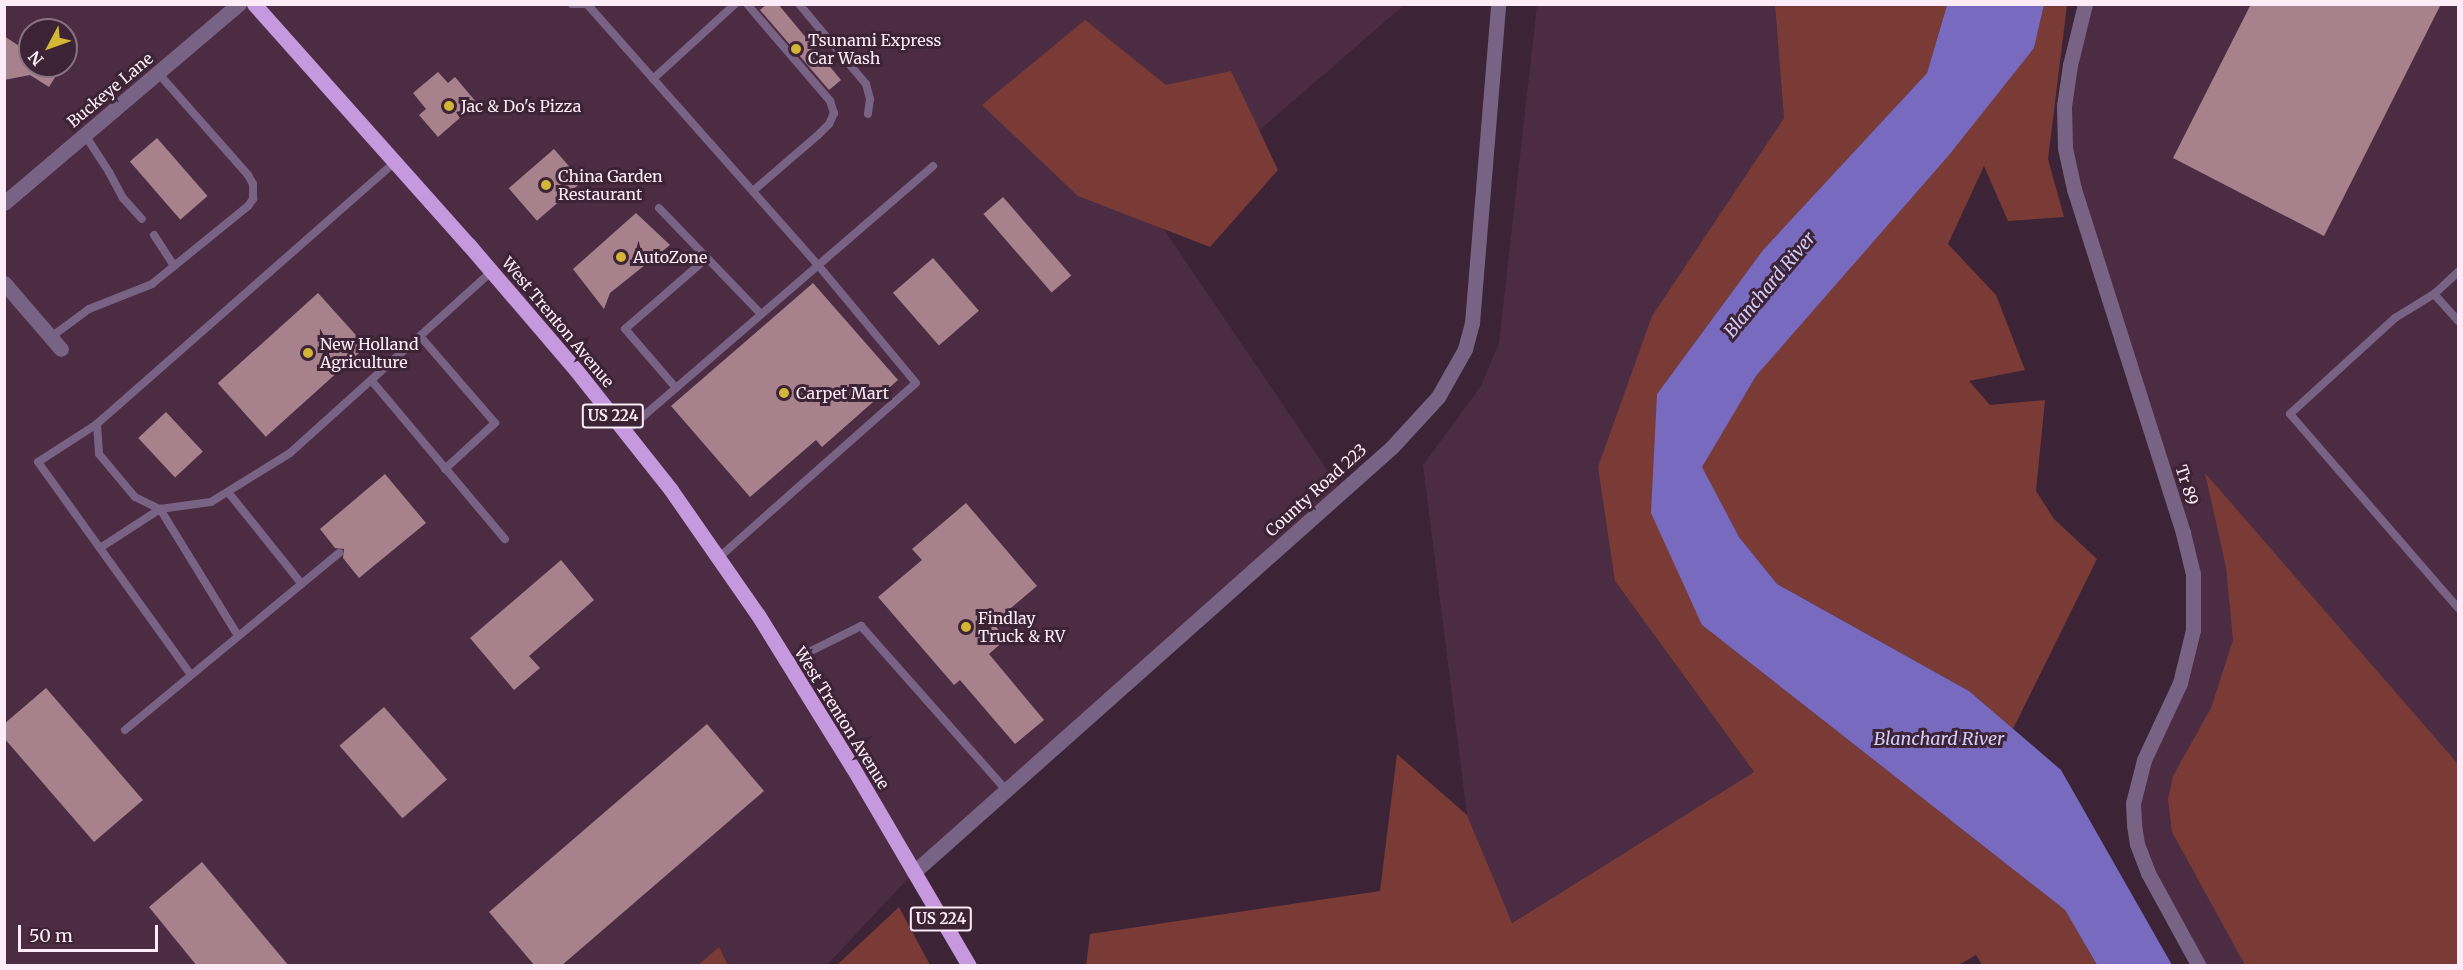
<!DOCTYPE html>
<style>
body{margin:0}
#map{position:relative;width:2463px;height:970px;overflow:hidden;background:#3c2335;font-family:Merriweather,serif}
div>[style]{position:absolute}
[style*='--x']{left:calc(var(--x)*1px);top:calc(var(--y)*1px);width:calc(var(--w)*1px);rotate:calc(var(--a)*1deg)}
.built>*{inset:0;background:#4b2c43}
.green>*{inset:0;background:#7a3b37}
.water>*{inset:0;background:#786abe}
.building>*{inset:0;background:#a7828c;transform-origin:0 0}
.service>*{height:8px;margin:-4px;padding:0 4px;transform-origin:4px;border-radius:4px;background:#796385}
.tertiary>*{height:15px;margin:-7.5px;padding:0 7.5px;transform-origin:7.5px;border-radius:7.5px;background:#796385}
.primary>*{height:15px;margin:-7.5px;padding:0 7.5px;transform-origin:7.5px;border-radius:7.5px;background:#c699de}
.dots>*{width:16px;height:16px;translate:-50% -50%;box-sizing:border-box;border:3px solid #3c2335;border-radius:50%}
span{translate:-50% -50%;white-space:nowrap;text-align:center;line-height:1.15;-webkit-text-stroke:6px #3c2335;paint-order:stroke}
.shield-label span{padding:2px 4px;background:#3c2335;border:2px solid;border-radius:4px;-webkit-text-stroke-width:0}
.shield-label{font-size:15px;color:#fdecf8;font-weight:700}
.poi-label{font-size:16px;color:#fdecf8}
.left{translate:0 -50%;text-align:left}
.street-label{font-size:16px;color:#fdecf8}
.water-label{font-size:18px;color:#d3cffc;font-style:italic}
.frame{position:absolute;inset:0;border:6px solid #fdecf8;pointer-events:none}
.north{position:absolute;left:18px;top:18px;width:60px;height:60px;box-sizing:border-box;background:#3c2335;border:2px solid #897383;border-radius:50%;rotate:229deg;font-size:16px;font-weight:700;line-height:24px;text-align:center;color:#fdecf8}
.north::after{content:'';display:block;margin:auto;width:21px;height:27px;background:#d3b635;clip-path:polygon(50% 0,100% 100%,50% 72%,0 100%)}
.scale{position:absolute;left:18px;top:925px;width:140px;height:27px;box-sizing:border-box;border:3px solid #fdecf8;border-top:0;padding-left:8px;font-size:18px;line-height:21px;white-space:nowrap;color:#fdecf8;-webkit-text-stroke:4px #3c2335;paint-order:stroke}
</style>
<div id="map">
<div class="built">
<i style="clip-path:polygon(evenodd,5px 5px,1404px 5px,1157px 219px,1342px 492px,914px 872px,827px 965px,728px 965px,719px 948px,698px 966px,5px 966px,5px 5px,30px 30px,66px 30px,66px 66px,30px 66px,30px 30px)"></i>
<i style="clip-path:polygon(1537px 5px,1775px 5px,1784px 118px,1652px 316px,1615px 581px,1754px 772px,1511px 923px,1467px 815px,1423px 465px,1481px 386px,1499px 343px)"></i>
<i style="clip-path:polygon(2084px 5px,2458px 5px,2458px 965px,2199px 965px,2137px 844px,2144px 760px,2193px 630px,2183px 533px,2074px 189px,2070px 65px)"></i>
</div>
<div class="green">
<i style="clip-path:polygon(1775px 5px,1947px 5px,1927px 73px,1763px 250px,1657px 394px,1702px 625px,2065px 910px,2097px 965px,1982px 965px,1976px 955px,1957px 966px,1086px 966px,1090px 934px,1380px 891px,1397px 754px,1467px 815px,1512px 923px,1754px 772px,1615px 581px,1598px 467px,1652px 316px,1784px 118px)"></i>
<i style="clip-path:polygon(2044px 5px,2067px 5px,2048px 159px,2064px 217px,2008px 221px,1984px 166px,1948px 244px,1996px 295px,2025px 370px,1969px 381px,1990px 405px,2045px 400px,2036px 491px,2054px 519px,2097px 559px,2013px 729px,1969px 691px,1777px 584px,1739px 537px,1701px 467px,1756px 376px,2034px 48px)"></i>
<i style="clip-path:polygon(1085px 20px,1166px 85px,1231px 71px,1278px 170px,1210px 247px,1078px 196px,982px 105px)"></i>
<i style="clip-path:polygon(2205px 473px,2458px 764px,2458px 965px,2245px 965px,2172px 832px,2168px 799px,2173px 776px,2211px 708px,2233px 640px,2226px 567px)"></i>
<i style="clip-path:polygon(899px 907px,930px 965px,837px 965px)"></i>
<i style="clip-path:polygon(719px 947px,728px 965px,698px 965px)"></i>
</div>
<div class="water">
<i style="clip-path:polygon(1947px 5px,2044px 5px,2034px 48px,1949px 155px,1756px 376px,1702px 467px,1739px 537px,1777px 584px,1969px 691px,2061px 770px,2172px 965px,2097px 965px,2065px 910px,1702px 625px,1651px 513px,1657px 394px,1763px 250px,1927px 73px)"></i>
</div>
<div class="building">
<i style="clip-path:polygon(767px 4px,778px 4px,841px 80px,829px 90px,760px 10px)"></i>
<i style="clip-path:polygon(2251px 4px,2441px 4px,2324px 236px,2173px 158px)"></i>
<i style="clip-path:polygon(4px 36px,30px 53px,30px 66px,62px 66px,49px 87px,30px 75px,4px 80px)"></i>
<i style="clip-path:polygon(438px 72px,448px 83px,455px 77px,477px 103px,438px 137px,419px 115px,426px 109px,413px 93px)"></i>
<i style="left:157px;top:138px;width:77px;height:36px;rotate:49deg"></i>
<i style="left:554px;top:149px;width:43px;height:60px;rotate:49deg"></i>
<i style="left:1003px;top:197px;width:104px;height:26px;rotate:49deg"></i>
<i style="clip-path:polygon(636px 213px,670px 245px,610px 293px,604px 309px,573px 269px)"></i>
<i style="left:933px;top:258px;width:70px;height:53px;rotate:49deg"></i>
<i style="clip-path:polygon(813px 283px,898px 380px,822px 447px,816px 440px,750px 497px,671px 406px)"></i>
<i style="left:318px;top:293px;width:72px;height:135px;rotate:48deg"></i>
<i style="left:166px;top:412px;width:54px;height:38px;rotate:47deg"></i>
<i style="clip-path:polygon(385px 474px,426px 523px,359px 578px,343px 558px,344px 549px,335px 548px,320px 529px)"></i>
<i style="clip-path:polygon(966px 503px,1037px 586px,993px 623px,1006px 639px,989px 654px,1044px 720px,1015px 744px,960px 680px,954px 685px,878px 597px,922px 560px,912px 549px)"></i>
<i style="clip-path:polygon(561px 560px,594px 600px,529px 656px,540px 668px,514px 690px,470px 638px)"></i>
<i style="clip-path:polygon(46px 688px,143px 800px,94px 842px,4px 738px,4px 724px)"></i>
<i style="left:384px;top:707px;width:96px;height:59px;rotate:49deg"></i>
<i style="clip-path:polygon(707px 724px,764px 791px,561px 966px,535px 966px,489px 912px)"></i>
<i style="clip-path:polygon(202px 862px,289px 966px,197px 966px,149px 907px)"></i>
</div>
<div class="service">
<i style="--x:572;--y:4;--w:12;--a:0"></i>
<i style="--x:587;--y:4;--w:349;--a:48.5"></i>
<i style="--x:818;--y:265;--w:153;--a:50.3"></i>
<i style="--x:916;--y:383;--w:264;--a:138.5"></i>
<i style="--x:747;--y:4;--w:128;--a:49.4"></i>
<i style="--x:830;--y:101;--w:13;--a:72"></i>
<i style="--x:834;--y:113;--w:12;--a:114"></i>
<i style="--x:829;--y:124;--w:16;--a:135"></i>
<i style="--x:818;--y:135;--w:86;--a:139.3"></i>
<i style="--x:799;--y:4;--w:104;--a:50.1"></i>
<i style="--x:866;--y:84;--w:16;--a:75"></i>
<i style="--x:870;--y:99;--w:15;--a:98"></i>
<i style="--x:653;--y:79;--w:111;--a:-42.4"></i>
<i style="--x:85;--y:135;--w:44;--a:57"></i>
<i style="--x:109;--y:172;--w:30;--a:62"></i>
<i style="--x:123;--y:198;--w:28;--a:48"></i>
<i style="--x:395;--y:162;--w:397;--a:138.7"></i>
<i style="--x:97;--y:424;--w:30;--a:86"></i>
<i style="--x:99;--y:454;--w:56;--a:50.1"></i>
<i style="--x:135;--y:497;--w:28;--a:26"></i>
<i style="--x:160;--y:509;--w:51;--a:-7.8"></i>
<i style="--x:211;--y:502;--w:93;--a:-31.8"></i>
<i style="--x:290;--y:453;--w:272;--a:-42"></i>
<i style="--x:659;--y:208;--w:147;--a:46.1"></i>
<i style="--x:154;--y:235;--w:37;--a:57"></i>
<i style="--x:2458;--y:272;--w:33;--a:137"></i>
<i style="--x:2434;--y:294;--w:36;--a:48"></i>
<i style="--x:2434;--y:294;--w:46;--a:148.4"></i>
<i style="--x:2395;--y:318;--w:142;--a:137.6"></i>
<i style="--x:2290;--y:414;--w:257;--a:49.1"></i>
<i style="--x:420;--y:336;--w:115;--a:49.2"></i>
<i style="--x:495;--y:423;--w:68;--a:137.4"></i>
<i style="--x:51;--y:337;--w:47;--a:-36.4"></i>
<i style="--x:89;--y:309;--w:68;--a:-21.6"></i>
<i style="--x:152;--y:284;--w:124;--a:-39.1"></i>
<i style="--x:248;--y:206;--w:9;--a:-54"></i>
<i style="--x:253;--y:199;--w:15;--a:-90"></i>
<i style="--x:253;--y:184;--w:10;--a:-119"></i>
<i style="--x:248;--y:175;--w:136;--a:-131.4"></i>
<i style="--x:371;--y:380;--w:208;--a:49.9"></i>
<i style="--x:676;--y:388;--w:78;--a:-130.8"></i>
<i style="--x:625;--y:329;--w:108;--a:-40.9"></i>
<i style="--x:97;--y:424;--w:70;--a:147.2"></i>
<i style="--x:38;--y:462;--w:262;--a:54.3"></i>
<i style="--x:625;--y:432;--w:407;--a:-40.8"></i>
<i style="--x:228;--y:492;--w:117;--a:51.3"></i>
<i style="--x:100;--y:548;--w:72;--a:-33"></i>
<i style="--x:160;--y:509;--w:149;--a:58.4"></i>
<i style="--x:787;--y:663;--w:83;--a:-26.6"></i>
<i style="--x:861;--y:626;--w:219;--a:48.5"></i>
<i style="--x:125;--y:730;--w:278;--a:-39.6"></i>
</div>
<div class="tertiary">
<i style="--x:2085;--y:4;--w:63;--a:103.8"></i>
<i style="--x:2070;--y:65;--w:41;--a:98.3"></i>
<i style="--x:2064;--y:106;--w:42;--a:88.6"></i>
<i style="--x:2065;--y:148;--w:42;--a:77.6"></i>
<i style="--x:2074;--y:189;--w:361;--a:72.4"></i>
<i style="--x:2183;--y:533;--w:42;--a:76.3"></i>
<i style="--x:2193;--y:574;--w:56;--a:90"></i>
<i style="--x:2193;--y:630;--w:55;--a:103.8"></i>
<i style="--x:2180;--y:683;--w:85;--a:115.1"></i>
<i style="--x:2144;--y:760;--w:44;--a:104.3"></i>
<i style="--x:2133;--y:803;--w:22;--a:87"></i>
<i style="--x:2134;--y:825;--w:19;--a:81"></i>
<i style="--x:2137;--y:844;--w:31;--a:69"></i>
<i style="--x:2148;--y:873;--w:106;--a:61.3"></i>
<i style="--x:4;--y:203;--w:308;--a:-40.3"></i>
<i style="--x:4;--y:283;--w:87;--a:49.2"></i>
<i style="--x:914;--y:872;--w:640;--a:-41.64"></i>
<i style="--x:1392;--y:447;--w:68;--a:-47.4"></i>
<i style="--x:1438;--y:397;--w:55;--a:-60.6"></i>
<i style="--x:1465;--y:349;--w:27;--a:-75"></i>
<i style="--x:1472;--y:323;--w:320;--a:-85.3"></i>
</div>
<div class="primary">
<i style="--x:254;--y:4;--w:322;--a:48.3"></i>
<i style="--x:468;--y:244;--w:166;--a:49.4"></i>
<i style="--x:576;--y:370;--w:153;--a:51.6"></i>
<i style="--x:671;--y:490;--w:152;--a:55.2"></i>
<i style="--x:758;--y:615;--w:180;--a:58.2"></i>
<i style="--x:853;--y:768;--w:229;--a:59.6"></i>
</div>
<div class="dots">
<i style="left:796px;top:49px;background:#d3b635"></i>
<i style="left:449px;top:106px;background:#d3b635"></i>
<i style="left:546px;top:185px;background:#d3b635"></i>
<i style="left:621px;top:257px;background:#d3b635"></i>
<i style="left:308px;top:353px;background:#d3b635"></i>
<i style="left:784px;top:393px;background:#d3b635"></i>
<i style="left:966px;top:627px;background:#d3b635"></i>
</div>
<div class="shield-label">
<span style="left:613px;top:416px">US 224</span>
<span style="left:941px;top:919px">US 224</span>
</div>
<div class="poi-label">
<span class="left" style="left:808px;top:49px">Tsunami Express<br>Car Wash</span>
<span class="left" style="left:461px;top:106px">Jac &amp; Do's Pizza</span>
<span class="left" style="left:558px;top:185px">China Garden<br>Restaurant</span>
<span class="left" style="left:633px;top:257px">AutoZone</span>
<span class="left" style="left:320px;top:353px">New Holland<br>Agriculture</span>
<span class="left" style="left:796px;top:393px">Carpet Mart</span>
<span class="left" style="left:978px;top:627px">Findlay<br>Truck &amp; RV</span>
</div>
<div class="street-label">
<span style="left:110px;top:90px;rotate:-40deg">Buckeye Lane</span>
<span style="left:558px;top:322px;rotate:50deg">West Trenton Avenue</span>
<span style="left:2187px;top:485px;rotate:72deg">Tr 89</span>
<span style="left:1316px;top:490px;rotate:-42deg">County Road 223</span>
<span style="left:842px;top:718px;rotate:58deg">West Trenton Avenue</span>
</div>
<div class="water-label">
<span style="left:1770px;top:285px;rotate:-50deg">Blanchard River</span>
<span style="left:1939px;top:739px">Blanchard River</span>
</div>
<div class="frame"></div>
<div class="north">N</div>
<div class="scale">50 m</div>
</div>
